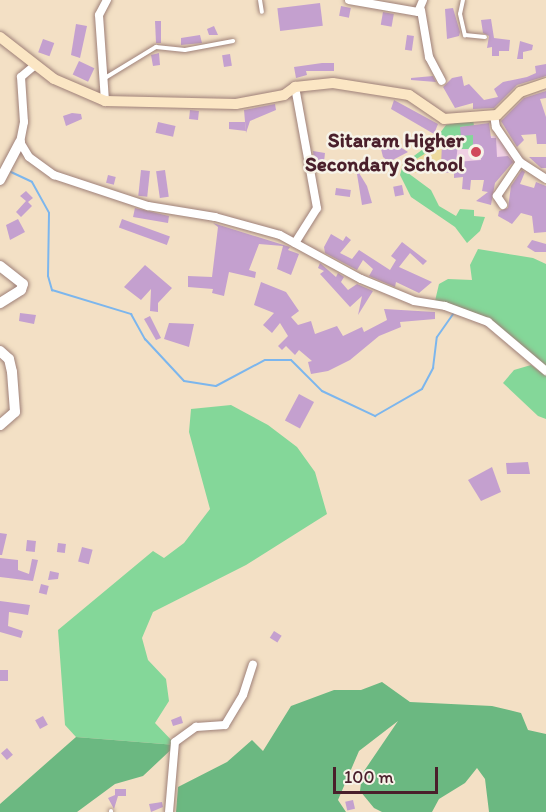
<!DOCTYPE html>
<style>
body{margin:0}
#map{position:relative;width:546px;height:812px;overflow:hidden;background:#f3e0c5;font-family:Itim,sans-serif}
div>[style]{position:absolute}
[style*='--x']{left:calc(var(--x)*1px);top:calc(var(--y)*1px);width:calc(var(--w)*1px);rotate:calc(var(--a)*1deg)}
.built>*{inset:0;background:#f0d0e4}
.green>*{inset:0;background:#84d799}
.forest>*{inset:0;background:#6bb881}
.sand>*{inset:0;background:#eeda9e}
.stream>*{height:2px;margin:-1px;padding:0 1px;transform-origin:1px;border-radius:1px;background:#7cb6ed}
.building>*{inset:0;background:#c4a0cf;transform-origin:0 0}
.roads{filter:drop-shadow(0 0 2px #9e8078) drop-shadow(0 0 2px #9e8078)}
.service>*{height:4px;margin:-2px;padding:0 2px;transform-origin:2px;border-radius:2px;background:#fff}
.minor>*{height:8px;margin:-4px;padding:0 4px;transform-origin:4px;border-radius:4px;background:#fff}
.tertiary>*{height:10px;margin:-5px;padding:0 5px;transform-origin:5px;border-radius:5px;background:#fff}
.secondary>*{height:10px;margin:-5px;padding:0 5px;transform-origin:5px;border-radius:5px;background:#fbe6c4}
.dots>*{width:16px;height:16px;translate:-50% -50%;box-sizing:border-box;border:3px solid #f7f3e8;border-radius:50%}
span{translate:-50% -50%;white-space:nowrap;text-align:center;line-height:1.15;-webkit-text-stroke:5px #f7f3e8;paint-order:stroke}
.poi-label{font-size:21px;color:#4a1f2b;font-weight:700}
.right{translate:-100% -50%;text-align:right}
.scale{position:absolute;left:333px;top:767px;width:105px;height:27px;box-sizing:border-box;border:3px solid #4a1f2b;border-top:0;padding-left:8px;font-size:18px;line-height:21px;white-space:nowrap;color:#4a1f2b;-webkit-text-stroke:4px #f7f3e8;paint-order:stroke}
</style>
<div id="map">
<div class="built">
<i style="clip-path:polygon(473px 136px,496px 136px,513px 155px,514px 164px,442px 173px,442px 143px,458px 144px)"></i>
</div>
<div class="green">
<i style="clip-path:polygon(473px 119px,474px 126px,460px 127px,473px 135px,473px 149px,457px 149px,457px 144px,442px 143px,407px 167px,408px 173px,431px 190px,439px 206px,456px 216px,460px 209px,474px 210px,474px 216px,485px 217px,480px 231px,467px 243px,455px 227px,411px 197px,400px 175px,403px 164px,434px 141px,446px 125px)"></i>
<i style="clip-path:polygon(478px 249px,533px 258px,546px 264px,546px 367px,493px 322px,435px 301px,439px 284px,448px 279px,472px 280px,470px 265px)"></i>
<i style="clip-path:polygon(531px 365px,546px 376px,546px 419px,538px 416px,503px 383px,514px 370px)"></i>
<i style="clip-path:polygon(231px 405px,268px 425px,297px 447px,315px 472px,327px 514px,246px 565px,153px 612px,142px 638px,148px 660px,166px 679px,169px 701px,155px 723px,176px 745px,76px 737px,65px 725px,58px 630px,153px 551px,164px 558px,184px 543px,210px 509px,189px 432px,191px 409px)"></i>
</div>
<div class="forest">
<i style="clip-path:polygon(382px 682px,410px 702px,492px 706px,521px 713px,528px 730px,546px 734px,546px 812px,489px 812px,485px 779px,477px 768px,465px 783px,439px 799px,432px 812px,382px 812px,374px 808px,360px 791px,362px 774px,398px 721px,359px 751px,338px 800px,346px 812px,176px 812px,178px 787px,227px 762px,252px 740px,263px 751px,291px 706px,334px 690px,361px 690px)"></i>
<i style="clip-path:polygon(76px 737px,176px 745px,143px 776px,115px 784px,77px 812px,0 812px,0 804px)"></i>
</div>
<div class="sand">
<i style="clip-path:polygon(442px 143px,442px 173px,408px 173px,410px 163px)"></i>
</div>
<div class="stream">
<i style="--x:11;--y:172;--w:23;--a:25"></i>
<i style="--x:32;--y:182;--w:35;--a:61"></i>
<i style="--x:49;--y:213;--w:63;--a:90.9"></i>
<i style="--x:48;--y:276;--w:15;--a:74"></i>
<i style="--x:52;--y:290;--w:83;--a:16.9"></i>
<i style="--x:131;--y:314;--w:29;--a:61"></i>
<i style="--x:145;--y:339;--w:57;--a:47.1"></i>
<i style="--x:184;--y:381;--w:32;--a:9"></i>
<i style="--x:216;--y:386;--w:55;--a:-28"></i>
<i style="--x:265;--y:360;--w:26;--a:0"></i>
<i style="--x:291;--y:360;--w:44;--a:45"></i>
<i style="--x:322;--y:391;--w:59;--a:25.3"></i>
<i style="--x:375;--y:416;--w:54;--a:-29.9"></i>
<i style="--x:422;--y:389;--w:24;--a:-62"></i>
<i style="--x:433;--y:368;--w:31;--a:-83"></i>
<i style="--x:437;--y:337;--w:29;--a:-55"></i>
</div>
<div class="building">
<i style="left:320px;top:3px;width:23px;height:43px;rotate:83deg"></i>
<i style="left:341px;top:6px;width:10px;height:10px;rotate:11deg"></i>
<i style="clip-path:polygon(453px 8px,460px 32px,459px 36px,447px 39px,445px 9px)"></i>
<i style="left:383px;top:12px;width:11px;height:13px;rotate:10deg"></i>
<i style="clip-path:polygon(491px 19px,494px 38px,510px 40px,509px 51px,499px 51px,499px 56px,492px 56px,492px 47px,487px 48px,489px 36px,483px 33px,481px 20px)"></i>
<i style="clip-path:polygon(155px 21px,161px 21px,161px 43px,156px 43px)"></i>
<i style="clip-path:polygon(76px 24px,87px 26px,80px 58px,71px 55px)"></i>
<i style="clip-path:polygon(214px 26px,218px 35px,209px 35px,207px 29px)"></i>
<i style="clip-path:polygon(200px 35px,202px 43px,181px 45px,181px 38px)"></i>
<i style="left:407px;top:35px;width:7px;height:15px;rotate:8deg"></i>
<i style="left:43px;top:39px;width:12px;height:14px;rotate:20deg"></i>
<i style="clip-path:polygon(520px 41px,533px 45px,532px 50px,523px 52px,523px 59px,517px 59px)"></i>
<i style="clip-path:polygon(159px 53px,160px 65px,153px 66px,151px 55px)"></i>
<i style="left:230px;top:54px;width:12px;height:8px;rotate:81deg"></i>
<i style="left:79px;top:61px;width:17px;height:15px;rotate:25deg"></i>
<i style="clip-path:polygon(322px 63px,334px 63px,334px 71px,306px 71px,307px 75px,296px 78px,294px 67px)"></i>
<i style="clip-path:polygon(546px 64px,546px 76px,517px 85px,494px 108px,473px 109px,473px 103px,455px 108px,443px 87px,452px 78px,462px 76px,464px 86px,469px 84px,484px 100px,498px 97px,494px 89px,503px 82px,527px 77px,536px 73px,535px 66px)"></i>
<i style="clip-path:polygon(433px 76px,436px 82px,411px 80px,411px 78px)"></i>
<i style="clip-path:polygon(546px 91px,546px 98px,540px 99px,546px 117px,546px 144px,537px 144px,536px 134px,521px 135px,524px 140px,517px 147px,501px 121px,524px 98px)"></i>
<i style="clip-path:polygon(394px 100px,438px 124px,434px 134px,391px 109px)"></i>
<i style="clip-path:polygon(275px 104px,276px 110px,250px 121px,246px 133px,244px 110px)"></i>
<i style="left:190px;top:110px;width:9px;height:9px;rotate:6deg"></i>
<i style="clip-path:polygon(72px 113px,81px 114px,82px 119px,66px 126px,63px 116px)"></i>
<i style="left:158px;top:122px;width:18px;height:11px;rotate:13deg"></i>
<i style="clip-path:polygon(229px 122px,245px 122px,246px 131px,229px 129px)"></i>
<i style="clip-path:polygon(489px 123px,491px 138px,496px 138px,497px 157px,508px 156px,513px 162px,495px 183px,491px 205px,476px 201px,488px 192px,482px 191px,484px 180px,471px 180px,470px 190px,462px 189px,463px 177px,454px 178px,454px 172px,442px 173px,441px 166px,442px 143px,458px 144px,456px 162px,481px 160px,481px 149px,473px 149px,473px 135px,461px 136px,460px 127px)"></i>
<i style="clip-path:polygon(386px 138px,408px 152px,389px 162px,383px 157px,380px 145px)"></i>
<i style="clip-path:polygon(313px 151px,325px 153px,324px 162px,314px 160px)"></i>
<i style="clip-path:polygon(529px 157px,546px 157px,546px 168px,541px 168px)"></i>
<i style="clip-path:polygon(356px 168px,367px 186px,372px 203px,362px 205px)"></i>
<i style="left:141px;top:170px;width:9px;height:26px;rotate:6deg"></i>
<i style="left:165px;top:170px;width:27px;height:9px;rotate:82deg"></i>
<i style="clip-path:polygon(522px 170px,525px 172px,520px 184px,534px 188px,536px 182px,546px 186px,546px 232px,534px 233px,532px 216px,521px 213px,512px 224px,498px 216px,499px 211px,508px 208px,511px 186px)"></i>
<i style="left:108px;top:175px;width:8px;height:8px;rotate:14deg"></i>
<i style="left:402px;top:185px;width:10px;height:9px;rotate:79deg"></i>
<i style="left:336px;top:188px;width:15px;height:7px;rotate:8deg"></i>
<i style="clip-path:polygon(26px 191px,33px 198px,28px 202px,32px 206px,21px 217px,16px 212px,26px 201px,20px 196px)"></i>
<i style="clip-path:polygon(135px 208px,169px 216px,168px 223px,133px 217px)"></i>
<i style="clip-path:polygon(18px 219px,25px 232px,10px 240px,6px 225px)"></i>
<i style="left:122px;top:219px;width:51px;height:9px;rotate:20deg"></i>
<i style="clip-path:polygon(213px 223px,290px 247px,288px 250px,299px 254px,291px 275px,277px 269px,283px 246px,259px 244px,249px 270px,256px 272px,255px 278px,229px 272px,224px 296px,212px 293px,213px 289px,188px 287px,188px 276px,212px 277px,218px 227px)"></i>
<i style="clip-path:polygon(331px 234px,343px 241px,346px 236px,351px 240px,340px 253px,352px 259px,359px 250px,390px 270px,396px 260px,391px 256px,402px 242px,427px 261px,423px 265px,410px 253px,399px 267px,432px 282px,419px 293px,396px 282px,395px 287px,369px 276px,373px 269px,363px 260px,357px 270px,325px 253px,324px 247px)"></i>
<i style="clip-path:polygon(532px 240px,546px 244px,546px 252px,535px 252px,527px 247px)"></i>
<i style="clip-path:polygon(320px 263px,336px 277px,338px 273px,344px 277px,341px 282px,348px 290px,357px 284px,373px 291px,358px 315px,362px 296px,350px 307px,320px 274px,324px 271px,318px 268px)"></i>
<i style="clip-path:polygon(145px 265px,172px 288px,158px 303px,158px 312px,150px 311px,151px 289px,141px 300px,124px 287px)"></i>
<i style="clip-path:polygon(261px 282px,286px 292px,299px 311px,291px 317px,298px 325px,311px 321px,315px 334px,337px 326px,343px 336px,362px 327px,364px 332px,387px 320px,384px 309px,435px 312px,435px 319px,400px 322px,401px 327px,379px 336px,350px 360px,328px 371px,311px 374px,308px 362px,312px 361px,299px 350px,295px 355px,286px 346px,282px 350px,278px 346px,288px 336px,280px 323px,272px 333px,263px 325px,274px 313px,254px 305px)"></i>
<i style="clip-path:polygon(20px 313px,36px 315px,34px 324px,19px 321px)"></i>
<i style="clip-path:polygon(150px 316px,161px 338px,156px 340px,144px 319px)"></i>
<i style="clip-path:polygon(169px 323px,194px 324px,189px 347px,164px 339px)"></i>
<i style="left:299px;top:394px;width:17px;height:30px;rotate:28deg"></i>
<i style="clip-path:polygon(528px 462px,530px 474px,507px 474px,506px 463px)"></i>
<i style="clip-path:polygon(492px 467px,501px 492px,481px 501px,468px 480px)"></i>
<i style="clip-path:polygon(0 533px,7px 534px,2px 555px,0 555px)"></i>
<i style="left:27px;top:540px;width:9px;height:11px;rotate:6deg"></i>
<i style="left:58px;top:543px;width:8px;height:9px;rotate:7deg"></i>
<i style="left:82px;top:547px;width:11px;height:15px;rotate:15deg"></i>
<i style="clip-path:polygon(0 558px,18px 560px,18px 570px,29px 574px,32px 559px,38px 560px,33px 581px,0 577px)"></i>
<i style="clip-path:polygon(50px 571px,59px 573px,58px 579px,48px 580px)"></i>
<i style="left:41px;top:584px;width:8px;height:9px;rotate:14deg"></i>
<i style="clip-path:polygon(0 601px,30px 605px,28px 615px,9px 612px,8px 626px,23px 631px,21px 638px,0 632px)"></i>
<i style="left:274px;top:631px;width:9px;height:8px;rotate:32deg"></i>
<i style="left:0;top:670px;width:8px;height:11px"></i>
<i style="left:43px;top:716px;width:10px;height:9px;rotate:61deg"></i>
<i style="clip-path:polygon(181px 716px,183px 723px,173px 726px,171px 720px)"></i>
<i style="left:7px;top:748px;width:9px;height:8px;rotate:49deg"></i>
<i style="clip-path:polygon(115px 789px,126px 789px,126px 796px,118px 796px,114px 809px,108px 798px,115px 795px)"></i>
<i style="left:353px;top:800px;width:9px;height:8px;rotate:77deg"></i>
<i style="clip-path:polygon(162px 802px,163px 807px,151px 812px,149px 804px)"></i>
</div>
<div class="roads">
<div class="service">
<i style="--x:260;--y:0;--w:12;--a:81"></i>
<i style="--x:463;--y:0;--w:14;--a:102"></i>
<i style="--x:460;--y:14;--w:22;--a:77"></i>
<i style="--x:465;--y:35;--w:20;--a:6"></i>
<i style="--x:105;--y:78;--w:60;--a:-31.3"></i>
<i style="--x:156;--y:47;--w:29;--a:6"></i>
<i style="--x:185;--y:50;--w:49;--a:-10.6"></i>
<i style="--x:111;--y:812;--w:1;--a:-90"></i>
</div>
<div class="minor">
<i style="--x:349;--y:0;--w:70;--a:9.9"></i>
<i style="--x:418;--y:12;--w:13;--a:-67"></i>
<i style="--x:421;--y:10;--w:48;--a:80.3"></i>
<i style="--x:429;--y:57;--w:27;--a:62"></i>
<i style="--x:34;--y:66;--w:17;--a:140"></i>
<i style="--x:21;--y:77;--w:45;--a:86.2"></i>
<i style="--x:24;--y:122;--w:20;--a:101"></i>
<i style="--x:20;--y:142;--w:17;--a:59"></i>
<i style="--x:29;--y:157;--w:31;--a:36"></i>
<i style="--x:54;--y:175;--w:99;--a:18.3"></i>
<i style="--x:148;--y:206;--w:68;--a:9.3"></i>
<i style="--x:215;--y:217;--w:67;--a:15.5"></i>
<i style="--x:280;--y:235;--w:92;--a:28.5"></i>
<i style="--x:361;--y:279;--w:57;--a:22.5"></i>
<i style="--x:414;--y:301;--w:31;--a:9"></i>
<i style="--x:445;--y:306;--w:46;--a:20.4"></i>
<i style="--x:488;--y:322;--w:76;--a:40.2"></i>
<i style="--x:105;--y:101;--w:86;--a:-94"></i>
<i style="--x:99;--y:15;--w:17;--a:-62"></i>
<i style="--x:494;--y:115;--w:12;--a:81"></i>
<i style="--x:496;--y:127;--w:42;--a:55.6"></i>
<i style="--x:520;--y:162;--w:31;--a:33"></i>
<i style="--x:503;--y:205;--w:11;--a:-124"></i>
<i style="--x:497;--y:196;--w:41;--a:-55.9"></i>
<i style="--x:295;--y:243;--w:41;--a:-57.8"></i>
<i style="--x:317;--y:208;--w:123;--a:-100.3"></i>
<i style="--x:169;--y:812;--w:70;--a:-85.1"></i>
<i style="--x:175;--y:742;--w:26;--a:-36"></i>
<i style="--x:196;--y:727;--w:29;--a:-4"></i>
<i style="--x:225;--y:725;--w:35;--a:-59"></i>
<i style="--x:243;--y:695;--w:32;--a:-72"></i>
</div>
<div class="tertiary">
<i style="--x:0;--y:180;--w:43;--a:-62.2"></i>
<i style="--x:0;--y:266;--w:29;--a:38"></i>
<i style="--x:23;--y:284;--w:6;--a:108"></i>
<i style="--x:21;--y:290;--w:25;--a:148"></i>
<i style="--x:0;--y:351;--w:12;--a:42"></i>
<i style="--x:9;--y:359;--w:13;--a:77"></i>
<i style="--x:12;--y:372;--w:40;--a:85.7"></i>
<i style="--x:15;--y:412;--w:20;--a:139"></i>
</div>
<div class="secondary">
<i style="--x:0;--y:37;--w:68;--a:37.9"></i>
<i style="--x:54;--y:79;--w:56;--a:23.3"></i>
<i style="--x:105;--y:101;--w:131;--a:1.3"></i>
<i style="--x:236;--y:104;--w:49;--a:-10.6"></i>
<i style="--x:284;--y:95;--w:14;--a:-36"></i>
<i style="--x:295;--y:87;--w:38;--a:-6"></i>
<i style="--x:333;--y:83;--w:77;--a:9"></i>
<i style="--x:409;--y:95;--w:42;--a:34.4"></i>
<i style="--x:444;--y:119;--w:53;--a:-4.3"></i>
<i style="--x:497;--y:115;--w:33;--a:-45"></i>
<i style="--x:520;--y:92;--w:28;--a:-19"></i>
</div>
</div>
<div class="dots">
<i style="left:476px;top:152px;background:#d1495b"></i>
</div>
<div class="poi-label">
<span class="right" style="left:464px;top:152px">Sitaram Higher<br>Secondary School</span>
</div>
<div class="scale">100 m</div>
</div>
